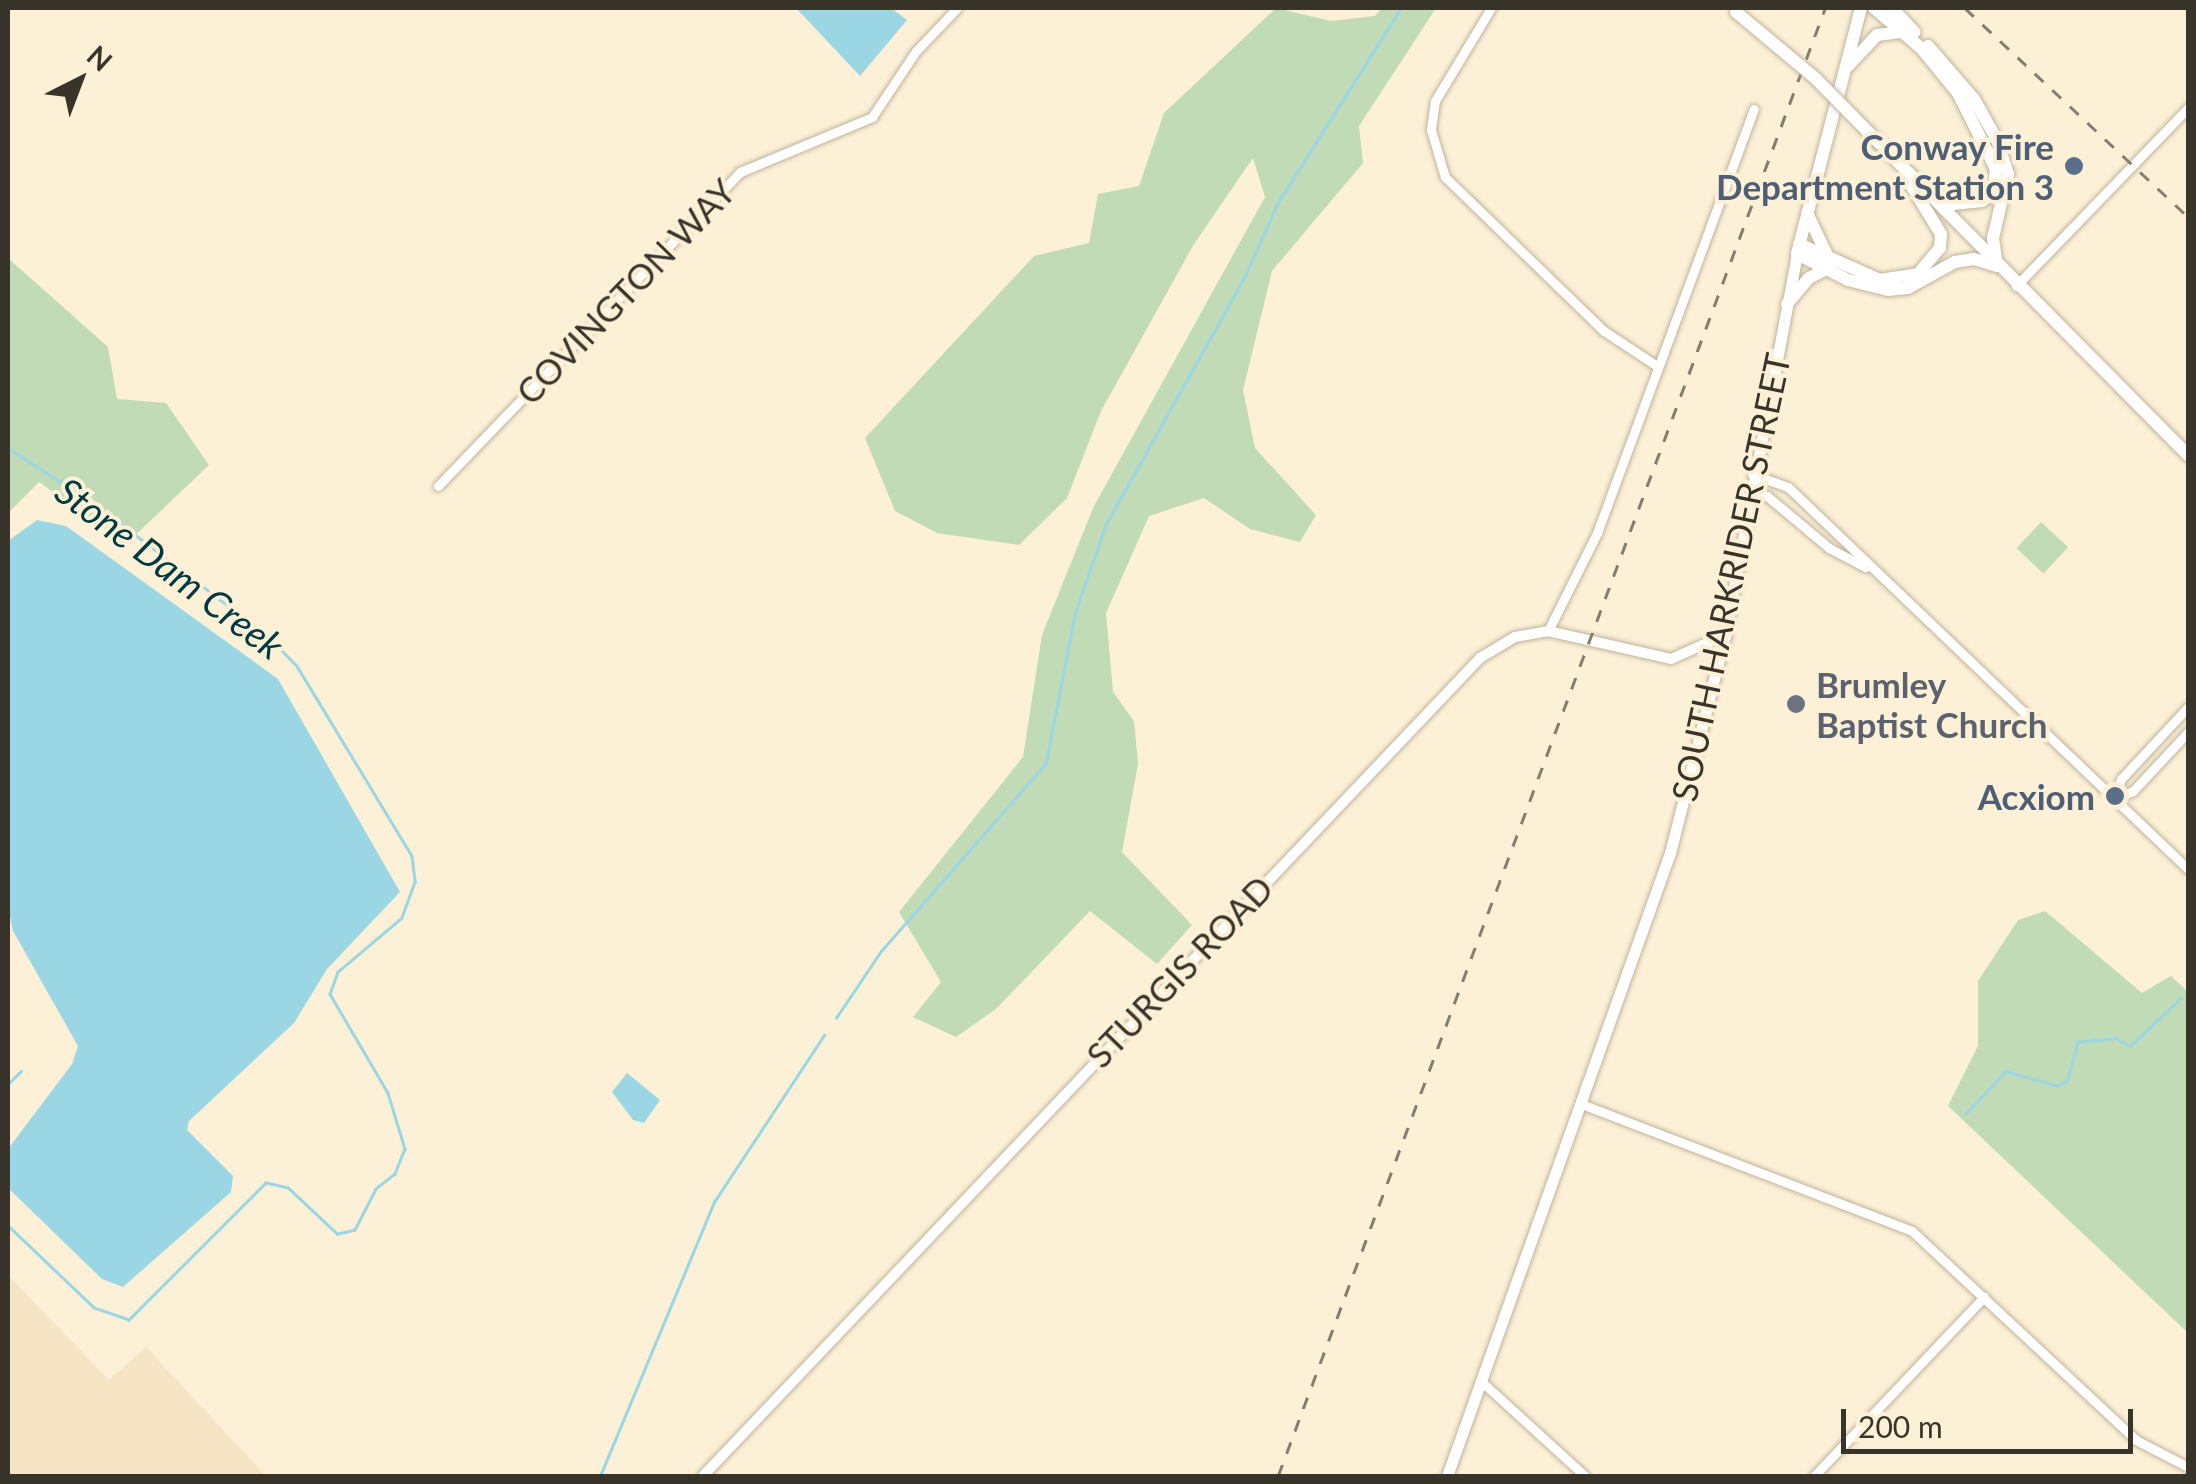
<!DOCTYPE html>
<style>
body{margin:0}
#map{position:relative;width:2196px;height:1484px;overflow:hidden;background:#fcf0d7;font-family:Lato,sans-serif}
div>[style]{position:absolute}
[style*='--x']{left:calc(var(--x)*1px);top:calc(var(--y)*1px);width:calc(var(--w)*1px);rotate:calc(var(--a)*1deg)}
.built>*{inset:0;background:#f5e5c5}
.green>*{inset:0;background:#c1dbb6;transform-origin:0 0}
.water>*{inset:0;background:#9ad6e3}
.stream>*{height:2.5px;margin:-1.25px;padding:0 1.25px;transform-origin:1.25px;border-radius:1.25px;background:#9ad6e3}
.roads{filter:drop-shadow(0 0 2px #bfb49c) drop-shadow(0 0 2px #bfb49c)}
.minor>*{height:9px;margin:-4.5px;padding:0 4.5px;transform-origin:4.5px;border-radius:4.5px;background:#fff}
.tertiary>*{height:10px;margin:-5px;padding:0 5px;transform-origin:5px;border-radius:5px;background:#fff}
.secondary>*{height:11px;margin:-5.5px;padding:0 5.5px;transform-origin:5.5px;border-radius:5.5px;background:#fff}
.primary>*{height:12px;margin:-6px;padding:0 6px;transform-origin:6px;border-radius:6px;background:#fff}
.rail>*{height:2.5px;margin-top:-1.25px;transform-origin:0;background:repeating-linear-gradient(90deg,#857d6d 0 12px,transparent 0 24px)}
.bridges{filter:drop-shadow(0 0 2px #bfb49c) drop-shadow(0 0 2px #bfb49c)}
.primary-bridge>*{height:12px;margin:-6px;padding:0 6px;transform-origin:6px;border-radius:6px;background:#fff}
.dots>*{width:28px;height:28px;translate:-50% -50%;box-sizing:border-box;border:5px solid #fcf0d7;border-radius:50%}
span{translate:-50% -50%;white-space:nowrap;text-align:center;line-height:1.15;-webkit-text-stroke:8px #fcf0d7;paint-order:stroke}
.service-label{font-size:35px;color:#4e5e75;font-weight:700}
.right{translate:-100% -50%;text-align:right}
.street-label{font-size:35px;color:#39342a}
.worship-label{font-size:35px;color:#5b616d;font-weight:700}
.left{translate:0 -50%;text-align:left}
.water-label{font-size:38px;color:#003942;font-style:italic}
.frame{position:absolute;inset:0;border:10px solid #39342a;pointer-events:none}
.north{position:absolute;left:30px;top:30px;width:100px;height:100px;-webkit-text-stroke:8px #fcf0d7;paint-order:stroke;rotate:42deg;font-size:28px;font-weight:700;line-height:40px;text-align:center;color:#39342a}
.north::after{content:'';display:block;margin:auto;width:35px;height:45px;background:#39342a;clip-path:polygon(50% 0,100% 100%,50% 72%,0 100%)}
.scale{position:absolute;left:1841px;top:1409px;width:292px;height:45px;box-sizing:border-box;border:5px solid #39342a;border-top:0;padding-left:12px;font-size:30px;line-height:35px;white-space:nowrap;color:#39342a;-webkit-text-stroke:8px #fcf0d7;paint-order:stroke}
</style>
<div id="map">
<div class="built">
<i style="clip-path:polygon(8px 1275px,109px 1380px,146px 1347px,266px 1476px,8px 1476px)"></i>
</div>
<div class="green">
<i style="clip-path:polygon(1276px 8px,1331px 21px,1375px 16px,1382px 8px,1436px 8px,1359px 126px,1363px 163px,1272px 271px,1243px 390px,1255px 448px,1316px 515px,1300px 542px,1250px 529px,1204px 498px,1149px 516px,1106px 613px,1113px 692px,1134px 721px,1138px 764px,1122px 852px,1192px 925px,1157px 964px,1090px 911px,996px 1009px,956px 1037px,913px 1017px,941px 982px,899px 912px,1023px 757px,1042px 635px,1093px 508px,1265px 197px,1253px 158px,1194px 244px,1101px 411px,1067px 498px,1019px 545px,937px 533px,895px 511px,865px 438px,1034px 256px,1089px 243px,1098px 194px,1139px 186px,1164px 113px)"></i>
<i style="clip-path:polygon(8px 258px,108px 347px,117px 399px,166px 403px,209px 465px,126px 544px,39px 482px,8px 513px)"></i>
<i style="left:2041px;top:522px;width:37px;height:36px;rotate:43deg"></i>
<i style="clip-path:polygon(2045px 911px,2142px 993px,2171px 976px,2188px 992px,2188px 1333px,1948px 1106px,1978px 1046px,1978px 981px,2018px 920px)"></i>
</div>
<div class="water">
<i style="clip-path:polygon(796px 8px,891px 8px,907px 20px,860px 76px)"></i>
<i style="clip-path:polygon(37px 520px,66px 526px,278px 679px,400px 892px,327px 969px,294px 1023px,189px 1121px,187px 1130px,233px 1176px,231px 1192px,123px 1287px,102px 1279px,8px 1188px,8px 1149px,72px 1064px,78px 1046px,13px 931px,8px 907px,8px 541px)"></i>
<i style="clip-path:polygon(627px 1073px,660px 1100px,644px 1123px,633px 1120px,612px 1092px)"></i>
</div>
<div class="stream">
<i style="--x:8;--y:448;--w:103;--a:32.8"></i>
<i style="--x:95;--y:504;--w:219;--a:37.4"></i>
<i style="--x:269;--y:637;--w:40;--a:46"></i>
<i style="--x:297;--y:666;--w:222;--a:58.8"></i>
<i style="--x:412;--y:856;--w:26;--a:83"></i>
<i style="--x:415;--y:882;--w:38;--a:110"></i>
<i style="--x:402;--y:918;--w:84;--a:139.8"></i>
<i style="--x:338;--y:972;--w:23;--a:110"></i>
<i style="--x:330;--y:994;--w:115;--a:59.6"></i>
<i style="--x:388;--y:1093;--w:59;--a:73.1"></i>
<i style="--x:405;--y:1149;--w:27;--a:112"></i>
<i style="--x:395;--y:1174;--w:24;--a:142"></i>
<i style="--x:376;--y:1189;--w:46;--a:117.1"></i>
<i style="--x:355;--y:1230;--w:18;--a:167"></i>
<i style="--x:337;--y:1234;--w:67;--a:-136.8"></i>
<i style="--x:288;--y:1188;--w:23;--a:-167"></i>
<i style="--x:266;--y:1183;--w:194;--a:135"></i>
<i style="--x:129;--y:1320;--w:37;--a:-161"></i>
<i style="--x:94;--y:1308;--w:119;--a:-136.4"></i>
<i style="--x:836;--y:1018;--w:81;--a:-56.1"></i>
<i style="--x:881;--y:951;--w:250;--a:-48.7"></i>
<i style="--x:1046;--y:763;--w:153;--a:-79.1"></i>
<i style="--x:1075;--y:613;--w:94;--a:-70.8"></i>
<i style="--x:1106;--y:524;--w:284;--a:-60.7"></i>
<i style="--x:1245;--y:276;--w:79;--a:-66"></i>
<i style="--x:1277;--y:204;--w:232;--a:-57.7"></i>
<i style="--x:8;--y:1084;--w:18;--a:-45"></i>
<i style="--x:1966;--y:1113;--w:58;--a:-46.4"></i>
<i style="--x:2006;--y:1071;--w:54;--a:16.1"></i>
<i style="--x:2058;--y:1086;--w:11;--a:-34"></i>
<i style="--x:2067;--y:1080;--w:40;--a:-74"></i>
<i style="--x:2078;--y:1042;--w:38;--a:-6"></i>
<i style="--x:2116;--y:1038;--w:16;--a:30"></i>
<i style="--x:2130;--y:1046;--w:70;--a:-43.3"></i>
<i style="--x:600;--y:1476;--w:297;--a:-67.4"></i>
<i style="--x:714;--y:1202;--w:200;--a:-56.6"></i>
</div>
<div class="roads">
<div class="minor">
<i style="--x:1491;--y:8;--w:109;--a:121.1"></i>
<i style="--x:1435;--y:101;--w:29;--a:98"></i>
<i style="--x:1431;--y:130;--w:49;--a:73.4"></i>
<i style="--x:1445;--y:177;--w:221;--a:44.1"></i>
<i style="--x:1604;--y:331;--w:64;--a:33.4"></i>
<i style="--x:2016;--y:286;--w:248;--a:-46"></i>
<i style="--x:1752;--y:474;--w:38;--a:20"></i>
<i style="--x:1788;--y:487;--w:553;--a:43.68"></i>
<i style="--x:438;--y:486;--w:436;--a:-46.1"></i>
<i style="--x:740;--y:172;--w:143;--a:-22.6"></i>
<i style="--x:872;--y:117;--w:79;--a:-56.3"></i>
<i style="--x:916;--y:51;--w:59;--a:-46.4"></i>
<i style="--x:1750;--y:492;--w:17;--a:13"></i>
<i style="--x:1767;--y:496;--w:81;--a:40"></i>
<i style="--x:1829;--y:548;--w:41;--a:27.8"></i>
<i style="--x:1548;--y:631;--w:110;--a:-63.4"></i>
<i style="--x:1597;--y:533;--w:452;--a:-69.7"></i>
<i style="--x:2114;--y:798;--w:20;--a:-70"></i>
<i style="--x:2121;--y:779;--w:98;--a:-47.1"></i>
<i style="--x:2114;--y:798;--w:20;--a:-20"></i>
<i style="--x:2133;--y:791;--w:81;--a:-47"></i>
<i style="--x:1584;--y:1105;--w:351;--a:21"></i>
<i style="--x:1912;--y:1231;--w:306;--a:43"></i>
<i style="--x:2136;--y:1440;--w:59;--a:27.4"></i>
<i style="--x:1482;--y:1382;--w:139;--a:42.4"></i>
<i style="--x:1814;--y:1476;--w:247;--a:-46.5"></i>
</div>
<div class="tertiary">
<i style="--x:703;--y:1476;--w:1128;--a:-46.47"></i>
<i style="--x:1480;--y:658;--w:41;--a:-31"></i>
<i style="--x:1515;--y:637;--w:34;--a:-10"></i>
<i style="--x:1548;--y:631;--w:126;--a:12.8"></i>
<i style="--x:1671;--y:659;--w:59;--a:-24"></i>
</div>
<div class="secondary">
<i style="--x:1447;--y:1476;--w:662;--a:-70.31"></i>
<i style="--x:1670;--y:853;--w:225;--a:-75.8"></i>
<i style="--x:1725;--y:635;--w:388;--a:-79.3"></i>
</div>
<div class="primary">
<i style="--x:1861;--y:8;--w:254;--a:104.6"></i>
<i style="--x:1797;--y:254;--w:57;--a:27"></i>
<i style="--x:1848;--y:280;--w:41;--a:14"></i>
<i style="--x:1888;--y:290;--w:20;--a:-6"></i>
<i style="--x:1908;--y:288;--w:54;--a:-29"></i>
<i style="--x:1955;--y:262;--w:19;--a:-9"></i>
<i style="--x:1974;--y:259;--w:24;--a:17"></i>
<i style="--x:1874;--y:8;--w:62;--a:40.4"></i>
<i style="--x:1921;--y:48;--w:58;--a:50.6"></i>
<i style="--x:1958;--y:93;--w:85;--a:63.4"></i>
<i style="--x:1996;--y:169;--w:24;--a:97"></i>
<i style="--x:1993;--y:193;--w:14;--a:144"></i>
<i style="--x:1982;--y:201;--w:29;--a:174"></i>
<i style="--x:1953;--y:204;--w:24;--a:-158"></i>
<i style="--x:1892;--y:8;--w:33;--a:47"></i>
<i style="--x:1928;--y:46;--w:70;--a:49"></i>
<i style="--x:1974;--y:99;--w:49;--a:60.8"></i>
<i style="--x:1998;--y:142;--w:34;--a:73"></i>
<i style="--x:2008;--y:174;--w:66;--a:103.2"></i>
<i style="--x:1993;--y:238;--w:28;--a:82"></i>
<i style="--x:1848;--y:66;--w:42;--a:-46.9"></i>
<i style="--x:1877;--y:35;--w:26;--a:-7"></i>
<i style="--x:1880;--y:144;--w:438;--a:45.3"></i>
<i style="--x:1807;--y:213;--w:49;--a:64.5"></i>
<i style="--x:1799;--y:244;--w:89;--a:24"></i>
<i style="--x:1880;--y:280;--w:38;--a:-9"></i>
<i style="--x:1918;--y:274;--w:34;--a:-50"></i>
<i style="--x:1940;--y:248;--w:14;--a:-86"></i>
<i style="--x:1941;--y:234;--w:55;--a:-121.7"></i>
<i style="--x:1787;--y:304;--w:34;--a:-50"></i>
<i style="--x:1809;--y:278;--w:20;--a:-27"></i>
</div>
</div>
<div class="rail">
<i style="--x:1965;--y:8;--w:306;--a:43.1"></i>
<i style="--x:1278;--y:1476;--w:1567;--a:-69.56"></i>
</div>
<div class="bridges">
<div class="primary-bridge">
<i style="--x:1736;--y:12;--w:104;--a:39.9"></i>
<i style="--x:1816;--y:79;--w:91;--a:45.4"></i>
</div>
</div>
<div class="dots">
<i style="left:2074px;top:166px;background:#5c6f8a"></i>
<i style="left:1796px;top:704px;background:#6b7280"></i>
<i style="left:2115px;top:796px;background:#5c6f8a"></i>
</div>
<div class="service-label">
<span class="right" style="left:2054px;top:166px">Conway Fire<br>Department Station 3</span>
<span class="right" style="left:2095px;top:796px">Acxiom</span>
</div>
<div class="street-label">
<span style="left:625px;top:291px;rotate:-46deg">COVINGTON WAY</span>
<span style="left:1730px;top:577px;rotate:-78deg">SOUTH HARKRIDER STREET</span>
<span style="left:1179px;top:971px;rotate:-46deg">STURGIS ROAD</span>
</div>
<div class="worship-label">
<span class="left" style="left:1816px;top:704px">Brumley<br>Baptist Church</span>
</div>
<div class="water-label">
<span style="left:170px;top:568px;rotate:37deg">Stone Dam Creek</span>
</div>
<div class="frame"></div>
<div class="north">N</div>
<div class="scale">200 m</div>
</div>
